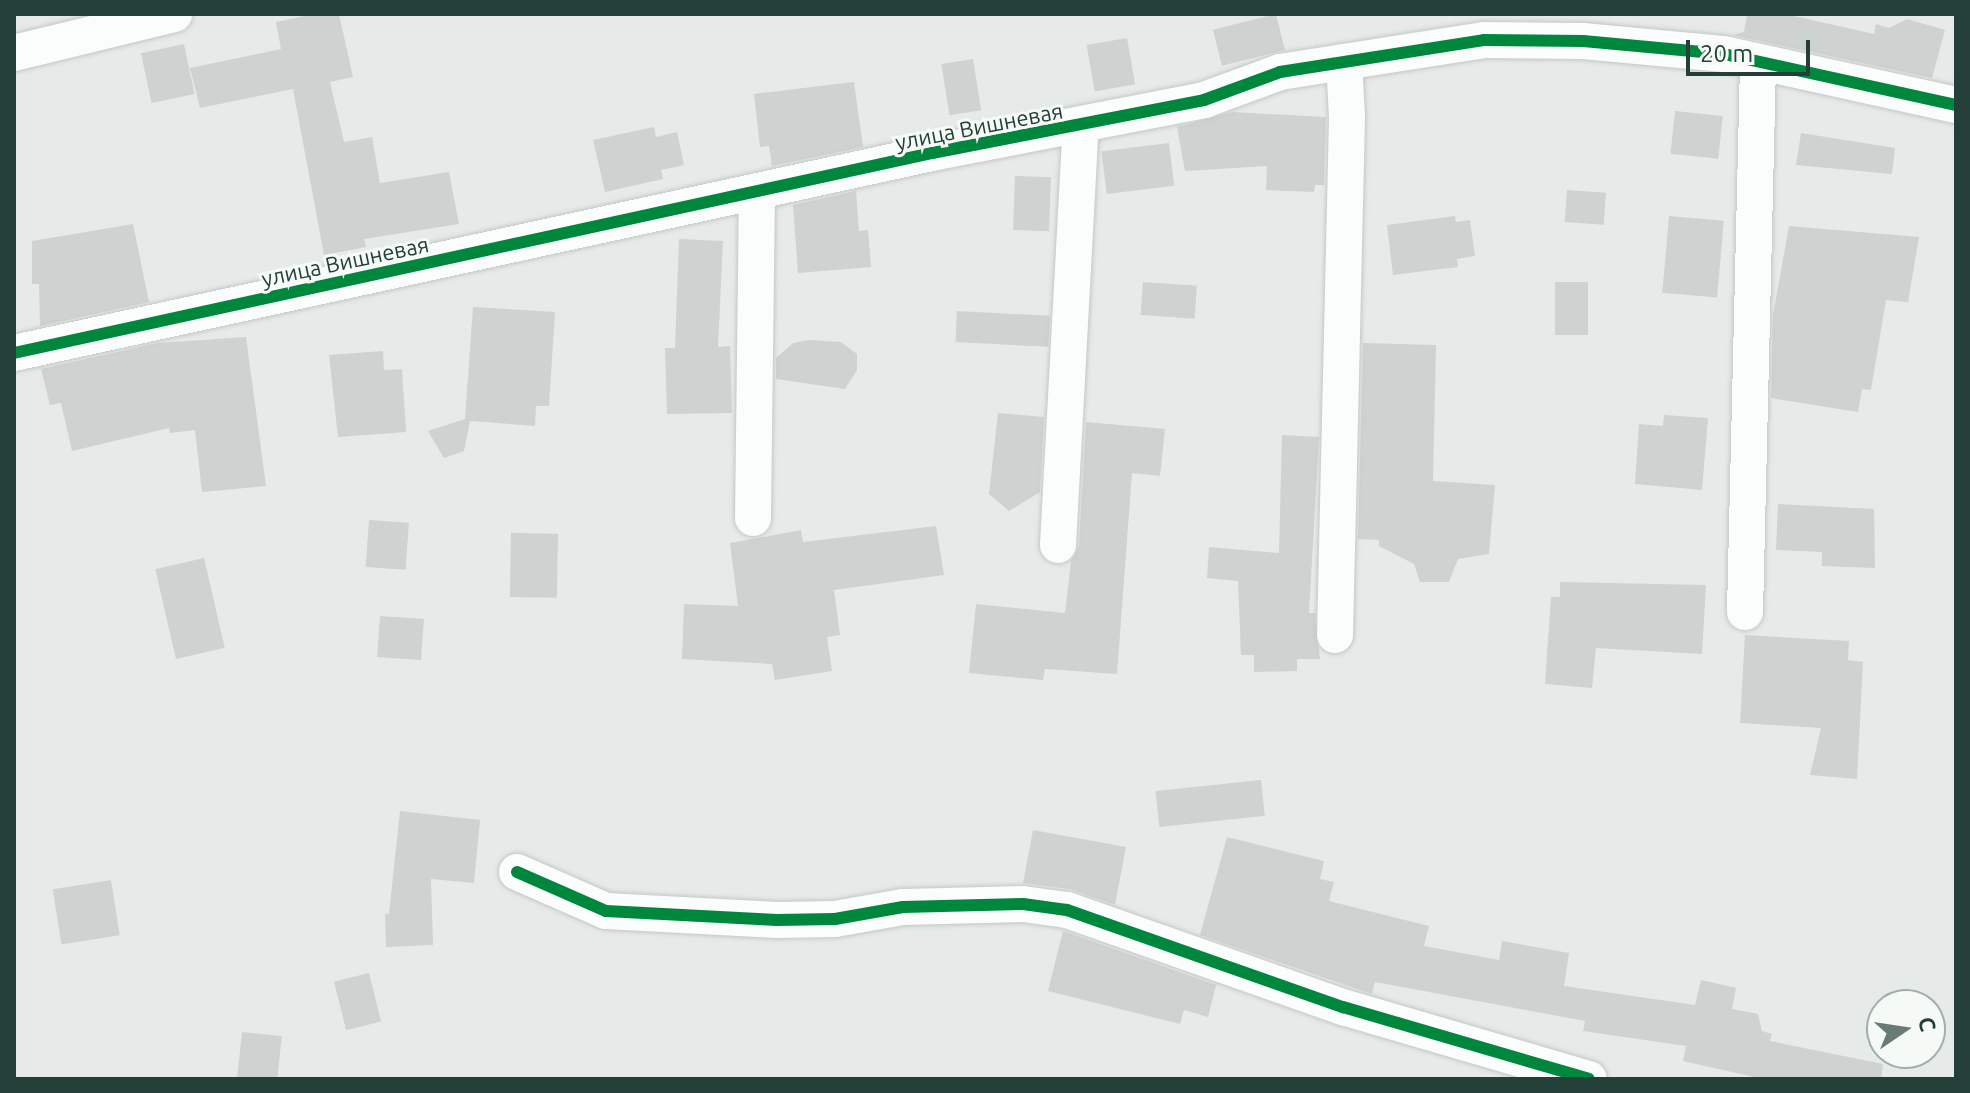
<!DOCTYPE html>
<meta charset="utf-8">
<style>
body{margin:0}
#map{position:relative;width:1970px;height:1093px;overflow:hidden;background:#e6ebe9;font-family:Ubuntu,sans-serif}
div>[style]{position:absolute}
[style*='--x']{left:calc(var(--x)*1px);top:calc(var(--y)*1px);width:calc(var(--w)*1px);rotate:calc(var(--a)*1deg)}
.building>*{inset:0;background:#ced2d0;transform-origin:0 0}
.roads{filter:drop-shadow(0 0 2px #c3c8c6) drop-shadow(0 0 2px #c3c8c6)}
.minor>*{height:36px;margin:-18px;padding:0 18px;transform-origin:18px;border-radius:18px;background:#fbfcfc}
.cycleway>*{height:12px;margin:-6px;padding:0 6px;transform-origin:6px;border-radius:6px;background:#00873e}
span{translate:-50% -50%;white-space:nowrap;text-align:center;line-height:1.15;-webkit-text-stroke:6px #f5faf7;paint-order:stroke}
.street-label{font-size:22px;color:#243e38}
.frame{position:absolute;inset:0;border:16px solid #243e38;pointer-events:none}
.north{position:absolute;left:1866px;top:989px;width:80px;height:80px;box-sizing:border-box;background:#f5faf7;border:2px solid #a1afab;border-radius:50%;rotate:77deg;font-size:22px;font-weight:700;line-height:32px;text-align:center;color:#243e38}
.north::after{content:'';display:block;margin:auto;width:28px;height:36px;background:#687b76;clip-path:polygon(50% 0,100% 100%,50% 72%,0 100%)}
.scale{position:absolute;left:1686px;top:40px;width:124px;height:36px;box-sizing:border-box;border:4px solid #243e38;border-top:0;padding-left:10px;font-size:24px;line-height:28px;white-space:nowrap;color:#243e38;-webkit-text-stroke:6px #f5faf7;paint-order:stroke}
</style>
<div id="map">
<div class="building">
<i style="clip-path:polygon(314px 14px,339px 14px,353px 77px,330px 82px,344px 142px,372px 137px,380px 183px,449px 172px,459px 224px,364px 239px,366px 247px,324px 255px,293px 89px,200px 108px,190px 68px,281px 49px,276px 22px)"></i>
<i style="left:1276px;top:14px;width:37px;height:65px;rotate:76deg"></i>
<i style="clip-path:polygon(1747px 14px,1785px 14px,1874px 34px,1876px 24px,1889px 28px,1907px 19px,1945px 30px,1932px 78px,1733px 35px,1744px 32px)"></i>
<i style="left:1127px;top:38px;width:47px;height:41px;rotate:80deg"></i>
<i style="left:184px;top:44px;width:51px;height:44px;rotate:78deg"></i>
<i style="left:973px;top:59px;width:52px;height:32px;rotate:81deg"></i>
<i style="clip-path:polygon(854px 82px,863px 147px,772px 166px,769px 146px,760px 147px,754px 94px)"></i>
<i style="left:1675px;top:111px;width:48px;height:43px;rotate:6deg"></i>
<i style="clip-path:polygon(1232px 112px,1326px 117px,1324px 185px,1315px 185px,1314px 192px,1266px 190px,1267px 166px,1185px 171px,1177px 127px)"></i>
<i style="clip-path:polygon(654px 127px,656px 137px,677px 132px,684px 165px,661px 170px,663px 179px,605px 192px,593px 140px)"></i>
<i style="clip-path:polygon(1801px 133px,1895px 148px,1892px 174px,1796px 165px)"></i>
<i style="left:1169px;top:143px;width:43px;height:68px;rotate:83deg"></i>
<i style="left:1015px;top:176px;width:36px;height:54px;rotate:2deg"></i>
<i style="left:1567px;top:190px;width:39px;height:32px;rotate:4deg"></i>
<i style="clip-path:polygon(856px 191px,859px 231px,868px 230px,871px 267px,798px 273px,793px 205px)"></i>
<i style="clip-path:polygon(1455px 216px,1456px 222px,1470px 220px,1475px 256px,1457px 259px,1458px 267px,1393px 275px,1387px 225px)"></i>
<i style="left:1669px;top:216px;width:55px;height:77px;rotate:5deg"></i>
<i style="clip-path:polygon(133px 224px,149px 302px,40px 326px,39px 284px,32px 284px,32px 241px)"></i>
<i style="clip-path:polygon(1789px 226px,1919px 237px,1908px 302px,1886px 300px,1871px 390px,1862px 389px,1858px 412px,1771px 398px,1773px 315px)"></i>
<i style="clip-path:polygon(679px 239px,723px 241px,718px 347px,730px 346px,732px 413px,667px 414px,665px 348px,675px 348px)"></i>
<i style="left:1143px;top:282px;width:54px;height:33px;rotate:4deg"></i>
<i style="left:1555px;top:282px;width:33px;height:53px"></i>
<i style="clip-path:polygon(473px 307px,555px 312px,549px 406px,536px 406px,535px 426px,470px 421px,464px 451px,444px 458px,428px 431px,465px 419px)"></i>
<i style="left:957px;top:311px;width:93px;height:31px;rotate:3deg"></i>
<i style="clip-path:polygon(246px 337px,266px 486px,202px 492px,195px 430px,170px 433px,169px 428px,72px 451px,61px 403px,50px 405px,41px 369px,158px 343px)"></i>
<i style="clip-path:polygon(808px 340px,841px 342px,857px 354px,857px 370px,845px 389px,776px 379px,776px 358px,793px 343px)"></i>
<i style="clip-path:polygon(1363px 343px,1436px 345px,1433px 481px,1495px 485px,1489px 554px,1458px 559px,1449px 582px,1420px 582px,1414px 564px,1379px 546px,1379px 540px,1358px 539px)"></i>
<i style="clip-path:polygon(383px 351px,384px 370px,402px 369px,406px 432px,338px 437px,329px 355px)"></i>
<i style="clip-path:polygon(998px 413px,1044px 417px,1040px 492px,1009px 511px,989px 494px)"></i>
<i style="clip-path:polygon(1664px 415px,1708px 418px,1702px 490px,1635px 484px,1639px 424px,1663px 426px)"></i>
<i style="clip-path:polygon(1086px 422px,1165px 429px,1160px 476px,1132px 473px,1117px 674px,1045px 669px,1043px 680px,969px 673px,976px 604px,1065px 613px,1071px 561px,1079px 546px)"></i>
<i style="clip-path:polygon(1282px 435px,1319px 437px,1309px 613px,1315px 613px,1320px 659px,1297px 659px,1297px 671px,1254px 672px,1254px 655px,1241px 655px,1238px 581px,1207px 578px,1209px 547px,1279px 553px)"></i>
<i style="clip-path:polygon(1778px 504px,1874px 509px,1875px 568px,1822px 566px,1822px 552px,1776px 550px)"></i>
<i style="left:369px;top:520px;width:40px;height:47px;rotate:4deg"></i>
<i style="clip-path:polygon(936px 526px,944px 575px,834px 590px,840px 635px,827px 637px,832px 671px,775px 680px,772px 664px,682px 659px,684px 604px,738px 606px,730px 543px,801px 530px,803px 542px)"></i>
<i style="left:511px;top:533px;width:47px;height:64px;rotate:1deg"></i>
<i style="left:204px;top:558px;width:92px;height:50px;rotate:77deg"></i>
<i style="clip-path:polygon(1560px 582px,1706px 585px,1702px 654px,1596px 648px,1592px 688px,1545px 684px,1551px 597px,1560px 597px)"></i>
<i style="left:380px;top:616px;width:44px;height:41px;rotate:4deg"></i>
<i style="clip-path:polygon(1745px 635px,1849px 641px,1848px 660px,1863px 662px,1857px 779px,1810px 775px,1821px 728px,1740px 723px)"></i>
<i style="left:1261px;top:780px;width:36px;height:106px;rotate:84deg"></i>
<i style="clip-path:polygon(400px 811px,480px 820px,474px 883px,431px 879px,433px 945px,386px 947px,385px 914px,389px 914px)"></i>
<i style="clip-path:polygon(1033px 830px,1126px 847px,1115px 905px,1070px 889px,1023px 883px)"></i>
<i style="clip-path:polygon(1227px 837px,1324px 861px,1320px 879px,1334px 882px,1329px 901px,1429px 926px,1424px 946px,1499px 960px,1502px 941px,1569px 953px,1564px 986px,1695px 1005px,1701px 980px,1736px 988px,1732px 1009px,1758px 1014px,1762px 1031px,1772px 1034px,1770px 1041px,1883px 1064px,1881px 1079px,1763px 1079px,1683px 1061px,1686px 1046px,1583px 1031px,1585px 1021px,1375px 982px,1372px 994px,1200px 935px)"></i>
<i style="left:111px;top:880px;width:56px;height:59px;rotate:81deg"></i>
<i style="clip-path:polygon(1063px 931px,1216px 985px,1208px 1017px,1184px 1010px,1180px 1024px,1048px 991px)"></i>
<i style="left:369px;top:973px;width:50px;height:36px;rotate:76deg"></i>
<i style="left:242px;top:1032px;width:40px;height:47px;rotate:6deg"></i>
</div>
<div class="roads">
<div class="minor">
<i style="--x:14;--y:53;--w:165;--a:-13.7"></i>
<i style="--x:14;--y:353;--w:940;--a:-12.29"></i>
<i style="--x:932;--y:153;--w:277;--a:-11"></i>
<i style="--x:1204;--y:100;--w:81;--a:-20.2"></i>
<i style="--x:1280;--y:72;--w:206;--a:-8.9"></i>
<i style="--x:1484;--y:40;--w:99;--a:0.6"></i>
<i style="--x:1583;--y:41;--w:142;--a:5.3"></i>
<i style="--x:1724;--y:54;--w:238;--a:12.4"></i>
<i style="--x:753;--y:518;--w:324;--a:-89.3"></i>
<i style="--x:1058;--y:545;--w:419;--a:-86.9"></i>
<i style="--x:1745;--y:612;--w:549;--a:-88.64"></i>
<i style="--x:1335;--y:635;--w:518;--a:-88.67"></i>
<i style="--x:1347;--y:117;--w:55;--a:-93.1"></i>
<i style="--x:517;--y:872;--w:97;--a:23.7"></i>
<i style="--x:606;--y:911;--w:171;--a:3"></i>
<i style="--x:777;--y:920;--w:58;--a:-1"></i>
<i style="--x:835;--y:919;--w:69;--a:-10"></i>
<i style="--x:903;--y:907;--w:120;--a:-1.4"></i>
<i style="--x:1023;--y:904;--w:44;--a:7.8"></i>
<i style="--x:1067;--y:910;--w:293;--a:19.4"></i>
<i style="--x:1343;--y:1007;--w:256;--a:16.3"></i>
</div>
</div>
<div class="cycleway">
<i style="--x:14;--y:353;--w:940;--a:-12.29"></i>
<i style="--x:932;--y:153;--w:277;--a:-11"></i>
<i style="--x:1204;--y:100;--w:81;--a:-20.2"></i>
<i style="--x:1280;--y:72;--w:206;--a:-8.9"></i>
<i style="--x:1484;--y:40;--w:99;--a:0.6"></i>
<i style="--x:1583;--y:41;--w:142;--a:5.3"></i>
<i style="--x:1724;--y:54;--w:238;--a:12.4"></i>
<i style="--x:517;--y:872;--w:97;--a:23.7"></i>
<i style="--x:606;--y:911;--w:171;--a:3"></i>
<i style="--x:777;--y:920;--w:58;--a:-1"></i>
<i style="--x:835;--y:919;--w:69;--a:-10"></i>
<i style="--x:903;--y:907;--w:120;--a:-1.4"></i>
<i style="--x:1023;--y:904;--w:44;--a:7.8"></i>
<i style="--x:1067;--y:910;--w:293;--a:19.4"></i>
<i style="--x:1343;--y:1007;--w:256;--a:16.3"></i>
</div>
<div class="street-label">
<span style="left:979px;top:126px;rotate:-11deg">улица Вишневая</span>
<span style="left:345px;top:261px;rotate:-12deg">улица Вишневая</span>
</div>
<div class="frame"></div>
<div class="north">С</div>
<div class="scale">20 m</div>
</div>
